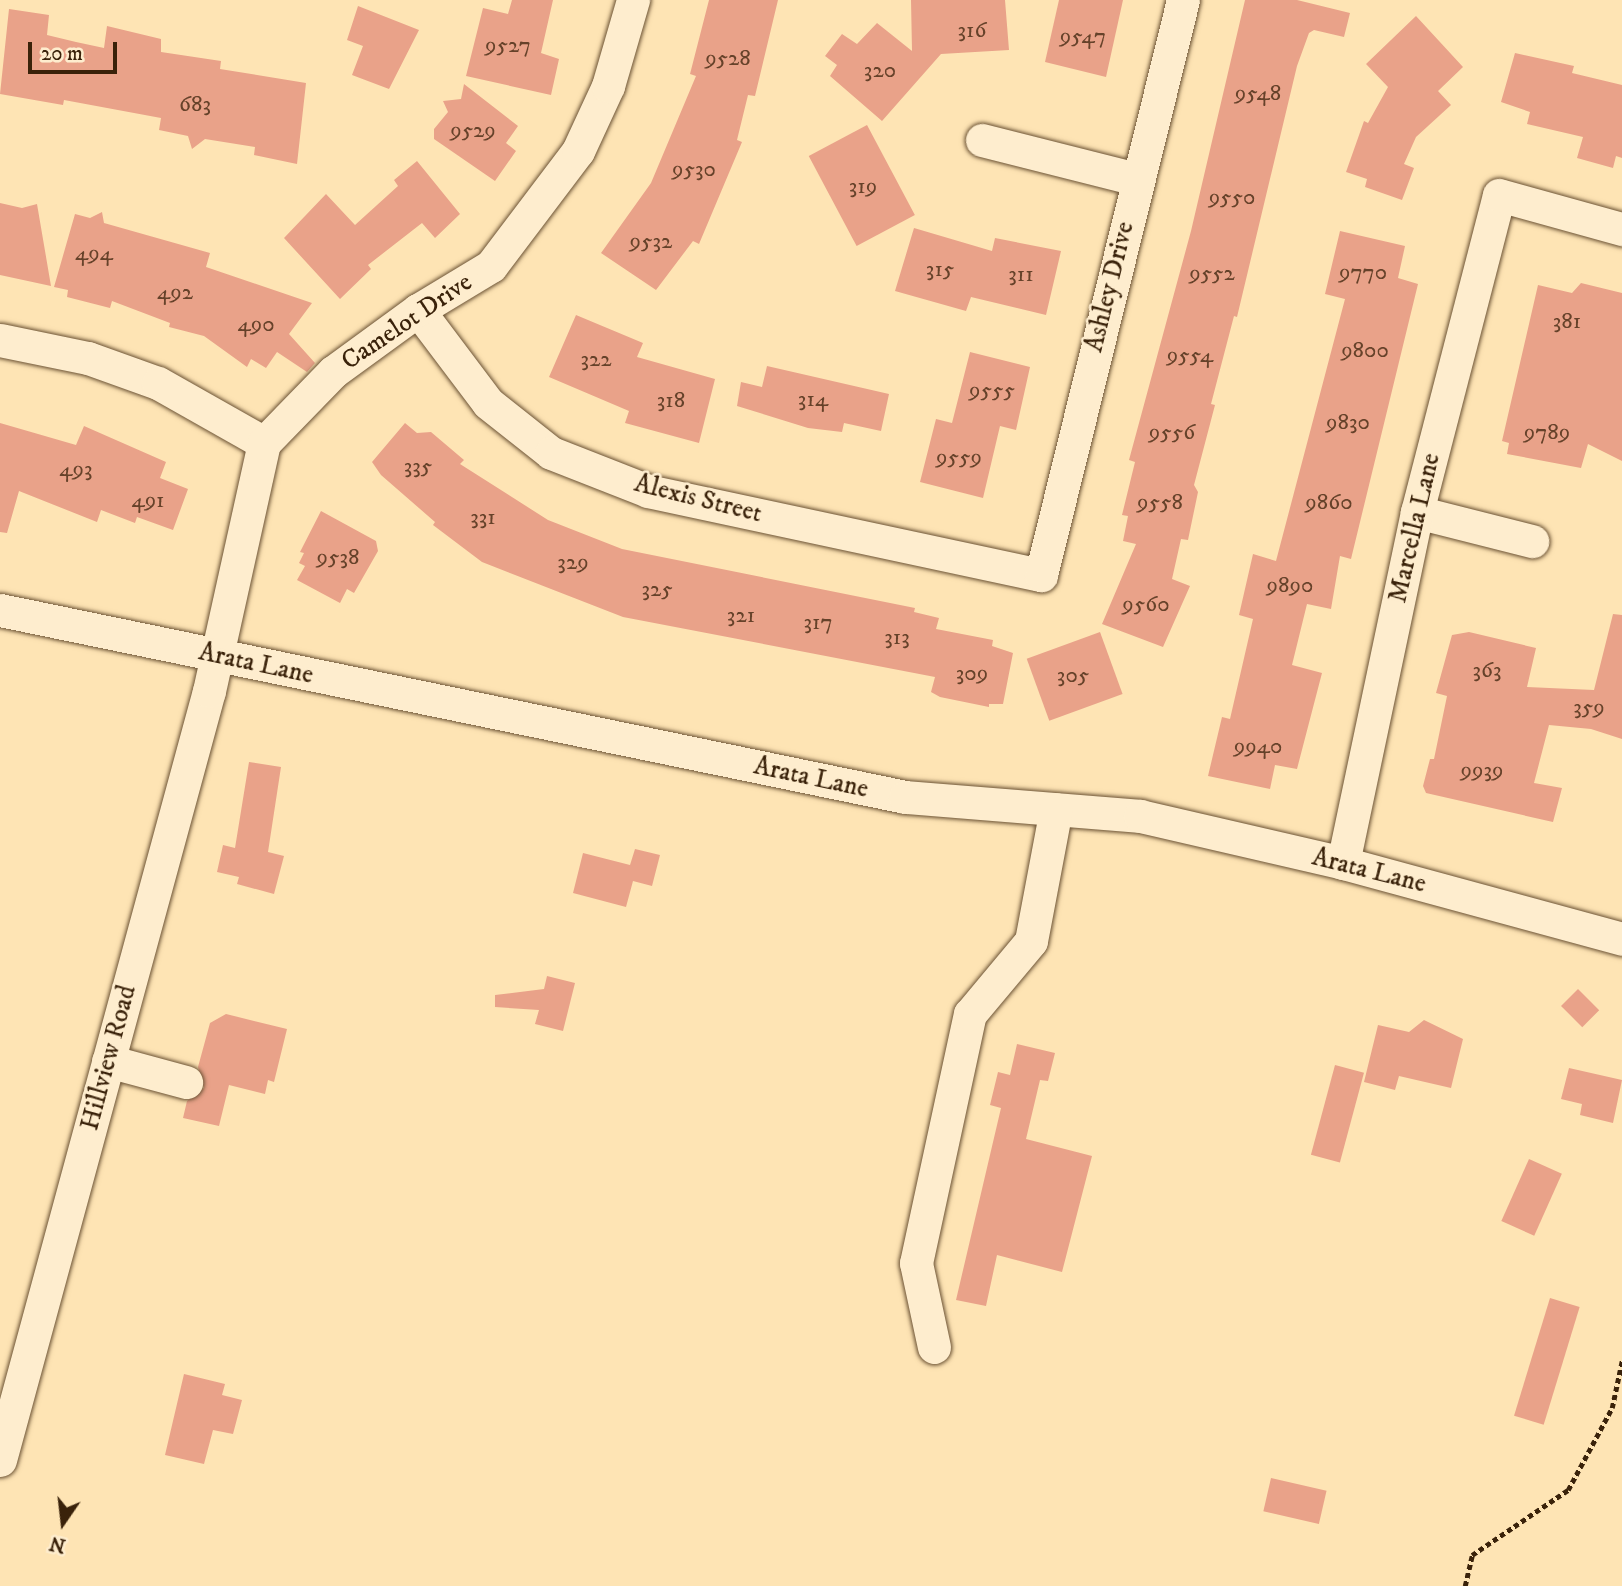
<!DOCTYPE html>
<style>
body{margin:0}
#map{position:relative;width:1622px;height:1586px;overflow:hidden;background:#fee4b4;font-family:"IM FELL DW Pica",serif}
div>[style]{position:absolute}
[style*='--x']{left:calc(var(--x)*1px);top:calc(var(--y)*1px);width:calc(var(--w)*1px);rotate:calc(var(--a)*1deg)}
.building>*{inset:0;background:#e9a289;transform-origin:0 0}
.path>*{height:4.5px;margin-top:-2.25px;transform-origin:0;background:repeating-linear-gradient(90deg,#3a220a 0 5px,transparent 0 8.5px)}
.roads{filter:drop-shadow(0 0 2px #6b5234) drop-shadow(0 0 2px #6b5234)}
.minor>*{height:33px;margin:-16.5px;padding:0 16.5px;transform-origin:16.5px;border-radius:16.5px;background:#feedce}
span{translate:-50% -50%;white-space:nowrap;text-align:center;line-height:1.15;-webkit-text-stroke:5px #feedce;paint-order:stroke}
.number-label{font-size:23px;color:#66422a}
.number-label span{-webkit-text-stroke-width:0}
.street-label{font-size:26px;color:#3a220a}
.north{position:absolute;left:28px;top:1488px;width:70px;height:70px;-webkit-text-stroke:5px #feedce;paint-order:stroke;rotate:194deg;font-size:19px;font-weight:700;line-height:28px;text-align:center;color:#3a220a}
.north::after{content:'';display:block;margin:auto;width:24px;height:32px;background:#3a220a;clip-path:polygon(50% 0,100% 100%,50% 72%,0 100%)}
.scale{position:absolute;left:28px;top:42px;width:89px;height:32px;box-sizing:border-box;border:4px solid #3a220a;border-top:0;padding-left:9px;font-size:21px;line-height:24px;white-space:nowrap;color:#3a220a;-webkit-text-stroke:5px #feedce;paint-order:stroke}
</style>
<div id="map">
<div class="building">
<i style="clip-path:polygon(512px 0,553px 0,541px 53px,559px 59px,551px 95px,466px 76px,483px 8px,508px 14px)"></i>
<i style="clip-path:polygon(709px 0,778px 0,755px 96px,748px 95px,737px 140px,742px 142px,699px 244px,693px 241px,656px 290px,601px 253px,651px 183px,696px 76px,690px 74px)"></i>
<i style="clip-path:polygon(911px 0,1005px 0,1009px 50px,941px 54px,882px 121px,830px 76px,837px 65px,825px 56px,842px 34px,857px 44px,877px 23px,912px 51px)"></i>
<i style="clip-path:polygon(1059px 0,1123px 0,1106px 77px,1045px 62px)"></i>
<i style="clip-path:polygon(1245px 0,1297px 0,1350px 13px,1344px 37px,1314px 30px,1309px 33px,1297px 66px,1237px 317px,1234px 316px,1211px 404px,1215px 405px,1194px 485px,1198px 492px,1188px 540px,1181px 539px,1172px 579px,1190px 586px,1163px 647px,1102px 624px,1136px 544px,1123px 541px,1128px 516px,1122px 515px,1135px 462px,1129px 460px,1191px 231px)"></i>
<i style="clip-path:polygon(358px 6px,419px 30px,389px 89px,352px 75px,363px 46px,347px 40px)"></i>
<i style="clip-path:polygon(9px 9px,49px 15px,47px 35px,76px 42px,104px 48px,107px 26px,161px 39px,161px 52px,221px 61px,220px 69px,306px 83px,297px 164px,254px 155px,255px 147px,205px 139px,192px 149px,188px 136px,159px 130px,161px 118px,64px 100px,63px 105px,0 94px)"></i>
<i style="clip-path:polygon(1416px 16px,1463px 67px,1438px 91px,1451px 105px,1416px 137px,1404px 164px,1414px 168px,1402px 200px,1365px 187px,1367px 179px,1346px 172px,1364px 121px,1368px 123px,1388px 87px,1366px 64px)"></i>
<i style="clip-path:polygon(1515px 53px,1574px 66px,1572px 73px,1622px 85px,1622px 158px,1616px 156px,1613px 168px,1577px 158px,1583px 137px,1527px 124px,1530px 112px,1501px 102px)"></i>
<i style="clip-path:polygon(464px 84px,518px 126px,506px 143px,516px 151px,495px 181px,434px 139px,434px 129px,448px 112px,443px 101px,461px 99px)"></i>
<i style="left:867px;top:125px;width:102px;height:66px;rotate:62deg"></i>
<i style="clip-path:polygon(417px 161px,460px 214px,435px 238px,422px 223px,368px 265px,371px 269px,340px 299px,284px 238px,326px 194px,355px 225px,398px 186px,394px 180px)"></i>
<i style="clip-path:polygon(0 203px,22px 208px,37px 204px,51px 286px,0 275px)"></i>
<i style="clip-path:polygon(102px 212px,104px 223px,210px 253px,206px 267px,312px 303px,289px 334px,315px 363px,307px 372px,277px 352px,266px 368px,251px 359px,247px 367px,204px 336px,169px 327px,170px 323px,112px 301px,110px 308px,67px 297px,68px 290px,54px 287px,75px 214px,90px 218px)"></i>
<i style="clip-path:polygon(914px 228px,992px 251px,995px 238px,1061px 251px,1046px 315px,971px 297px,966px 311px,895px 291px)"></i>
<i style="clip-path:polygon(1340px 231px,1405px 246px,1398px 278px,1418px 284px,1351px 559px,1340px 556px,1331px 609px,1307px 604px,1292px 665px,1322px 673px,1297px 769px,1275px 765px,1270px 789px,1208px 776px,1222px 717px,1230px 719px,1253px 619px,1239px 615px,1253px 554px,1276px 561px,1345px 299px,1325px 294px)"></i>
<i style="clip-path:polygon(1581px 283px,1622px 293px,1622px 461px,1588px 444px,1581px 468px,1507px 454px,1509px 443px,1502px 441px,1538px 285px,1572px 293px)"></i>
<i style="clip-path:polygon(576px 315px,643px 343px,637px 357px,715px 379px,699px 443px,625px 423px,629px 411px,549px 377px)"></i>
<i style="clip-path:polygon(970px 352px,1030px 367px,1016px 430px,1000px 426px,983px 498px,920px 482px,936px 419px,952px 423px)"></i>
<i style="clip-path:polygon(767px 366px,889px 394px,881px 431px,844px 423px,842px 432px,808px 428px,737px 406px,741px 382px,762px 387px)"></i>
<i style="clip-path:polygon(0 423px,76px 445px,84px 426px,166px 462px,160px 478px,188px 489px,173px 530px,137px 517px,135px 523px,101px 510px,97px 522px,19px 491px,7px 533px,0 532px)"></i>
<i style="clip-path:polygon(405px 423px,417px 433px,431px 432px,464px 460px,460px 464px,548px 520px,622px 549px,915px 608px,914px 612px,939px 618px,936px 629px,993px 640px,992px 646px,1013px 653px,1003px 704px,989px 704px,989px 707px,940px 697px,931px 692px,935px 677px,623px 617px,482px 562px,433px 525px,435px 522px,381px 475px,372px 462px)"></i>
<i style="clip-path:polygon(321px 511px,376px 541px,378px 551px,354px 593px,347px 589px,340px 603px,297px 580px,305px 566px,299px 563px,304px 553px,300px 552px)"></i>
<i style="clip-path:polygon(1613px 614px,1622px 615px,1622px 739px,1591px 729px,1549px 725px,1534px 783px,1562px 788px,1553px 822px,1426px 793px,1423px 786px,1430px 759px,1434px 759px,1447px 696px,1436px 693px,1452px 635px,1469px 632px,1536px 648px,1527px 687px,1594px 690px)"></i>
<i style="left:1100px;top:632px;width:66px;height:78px;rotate:70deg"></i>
<i style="clip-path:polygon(249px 762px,281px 767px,268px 852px,284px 856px,274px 894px,237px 884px,239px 877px,217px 872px,223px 845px,235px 848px)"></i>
<i style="clip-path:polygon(635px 849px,660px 855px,652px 886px,633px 881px,626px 907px,573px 893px,583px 853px,630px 865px)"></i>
<i style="clip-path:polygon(547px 976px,575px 983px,563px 1031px,535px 1024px,539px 1010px,495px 1007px,495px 995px,544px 989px)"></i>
<i style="left:1578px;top:989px;width:30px;height:24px;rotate:45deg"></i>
<i style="clip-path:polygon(226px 1014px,287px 1029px,274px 1082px,268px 1080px,265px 1094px,229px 1085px,219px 1126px,183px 1118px,187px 1101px,204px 1088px,198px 1067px,210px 1023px)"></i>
<i style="clip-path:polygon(1424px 1020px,1463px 1039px,1451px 1088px,1399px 1076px,1395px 1090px,1364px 1082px,1378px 1025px,1409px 1032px)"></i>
<i style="clip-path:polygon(1017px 1044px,1055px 1053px,1048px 1081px,1040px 1080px,1026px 1139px,1092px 1156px,1062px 1272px,997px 1255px,986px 1306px,956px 1300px,1001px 1108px,990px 1105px,998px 1072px,1010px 1075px)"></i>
<i style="left:1335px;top:1065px;width:30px;height:93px;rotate:15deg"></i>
<i style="clip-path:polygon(1569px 1068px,1622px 1080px,1613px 1123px,1580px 1115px,1582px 1104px,1561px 1099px)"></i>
<i style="left:1529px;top:1159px;width:36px;height:68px;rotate:24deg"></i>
<i style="left:1550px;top:1298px;width:31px;height:123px;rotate:17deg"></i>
<i style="clip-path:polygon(184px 1374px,225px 1384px,222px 1395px,242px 1400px,233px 1434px,213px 1430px,204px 1464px,165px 1455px)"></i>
<i style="left:1271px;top:1478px;width:57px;height:34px;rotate:13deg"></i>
</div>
<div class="path">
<i style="--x:1465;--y:1586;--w:32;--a:-77"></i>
<i style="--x:1472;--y:1555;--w:116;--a:-34.1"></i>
<i style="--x:1568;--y:1490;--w:93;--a:-61.8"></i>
<i style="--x:1612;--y:1408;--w:48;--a:-78"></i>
</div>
<div class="roads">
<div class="minor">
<i style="--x:982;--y:140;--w:159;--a:14.2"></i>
<i style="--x:418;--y:310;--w:116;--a:53"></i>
<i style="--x:488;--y:403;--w:80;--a:38.4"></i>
<i style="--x:551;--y:453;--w:104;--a:21.4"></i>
<i style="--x:648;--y:491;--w:402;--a:12.1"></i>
<i style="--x:1041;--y:575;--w:592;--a:-76.13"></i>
<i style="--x:0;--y:340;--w:90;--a:11.6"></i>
<i style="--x:88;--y:358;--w:74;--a:19.7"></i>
<i style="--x:158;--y:383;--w:122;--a:29.5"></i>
<i style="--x:1417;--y:512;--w:119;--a:14.2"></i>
<i style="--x:0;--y:610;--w:924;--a:11.67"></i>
<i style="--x:905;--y:797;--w:236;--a:4.6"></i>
<i style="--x:1140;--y:816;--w:208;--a:13"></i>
<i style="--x:1343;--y:863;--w:289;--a:15.2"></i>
<i style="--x:1343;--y:863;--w:359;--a:-78.1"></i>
<i style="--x:1417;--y:512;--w:327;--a:-75.5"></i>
<i style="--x:1499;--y:195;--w:128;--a:15.5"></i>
<i style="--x:108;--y:1061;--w:81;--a:15.1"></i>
<i style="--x:934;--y:1347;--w:86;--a:-102.1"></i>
<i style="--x:916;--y:1263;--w:255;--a:-77.8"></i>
<i style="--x:970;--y:1014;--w:95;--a:-50.1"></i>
<i style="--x:1031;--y:941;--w:134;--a:-79.3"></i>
<i style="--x:0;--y:1460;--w:797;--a:-74.8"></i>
<i style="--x:209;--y:691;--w:254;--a:-77.5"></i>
<i style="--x:264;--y:443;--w:99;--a:-45.8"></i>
<i style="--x:333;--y:372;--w:105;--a:-36.1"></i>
<i style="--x:418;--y:310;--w:85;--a:-31.1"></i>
<i style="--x:491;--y:266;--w:144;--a:-52.9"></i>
<i style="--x:578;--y:151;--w:72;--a:-65.2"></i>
<i style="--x:608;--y:86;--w:90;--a:-73.8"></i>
</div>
</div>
<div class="number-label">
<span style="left:972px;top:31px">316</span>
<span style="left:1083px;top:37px">9547</span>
<span style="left:508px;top:46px">9527</span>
<span style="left:728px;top:59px">9528</span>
<span style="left:880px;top:71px">320</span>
<span style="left:1258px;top:94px">9548</span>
<span style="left:195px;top:105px">683</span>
<span style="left:473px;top:131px">9529</span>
<span style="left:694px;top:170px">9530</span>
<span style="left:863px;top:187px">319</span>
<span style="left:1232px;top:198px">9550</span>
<span style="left:651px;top:242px">9532</span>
<span style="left:94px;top:254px">494</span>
<span style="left:940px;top:270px">315</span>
<span style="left:1363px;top:273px">9770</span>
<span style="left:1212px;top:274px">9552</span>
<span style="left:1021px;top:275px">311</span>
<span style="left:175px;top:293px">492</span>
<span style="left:1567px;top:322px">381</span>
<span style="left:256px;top:325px">490</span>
<span style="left:1365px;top:351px">9800</span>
<span style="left:1190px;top:356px">9554</span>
<span style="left:596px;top:360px">322</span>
<span style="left:992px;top:391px">9555</span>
<span style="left:813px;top:400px">314</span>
<span style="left:671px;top:401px">318</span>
<span style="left:1348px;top:423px">9830</span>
<span style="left:1172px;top:433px">9556</span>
<span style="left:1547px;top:433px">9789</span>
<span style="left:959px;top:458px">9559</span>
<span style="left:418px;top:467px">335</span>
<span style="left:76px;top:470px">493</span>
<span style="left:148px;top:501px">491</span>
<span style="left:1160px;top:503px">9558</span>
<span style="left:1329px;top:503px">9860</span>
<span style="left:483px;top:518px">331</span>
<span style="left:338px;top:558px">9538</span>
<span style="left:573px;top:563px">329</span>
<span style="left:1290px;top:586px">9890</span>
<span style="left:657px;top:590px">325</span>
<span style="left:1146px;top:605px">9560</span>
<span style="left:741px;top:616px">321</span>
<span style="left:818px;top:623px">317</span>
<span style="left:897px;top:638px">313</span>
<span style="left:1487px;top:671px">363</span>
<span style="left:972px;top:674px">309</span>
<span style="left:1073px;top:676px">305</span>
<span style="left:1589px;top:708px">359</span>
<span style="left:1258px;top:747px">9940</span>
<span style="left:1482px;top:771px">9939</span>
</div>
<div class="street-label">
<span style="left:1110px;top:287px;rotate:-76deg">Ashley Drive</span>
<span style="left:407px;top:322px;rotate:-34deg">Camelot Drive</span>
<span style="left:698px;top:499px;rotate:14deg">Alexis Street</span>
<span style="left:1415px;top:528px;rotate:-77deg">Marcella Lane</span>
<span style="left:256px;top:664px;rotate:12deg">Arata Lane</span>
<span style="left:811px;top:778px;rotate:12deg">Arata Lane</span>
<span style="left:1369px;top:871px;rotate:14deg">Arata Lane</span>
<span style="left:109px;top:1058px;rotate:-75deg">Hillview Road</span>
</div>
<div class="north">N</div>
<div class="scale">20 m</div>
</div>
